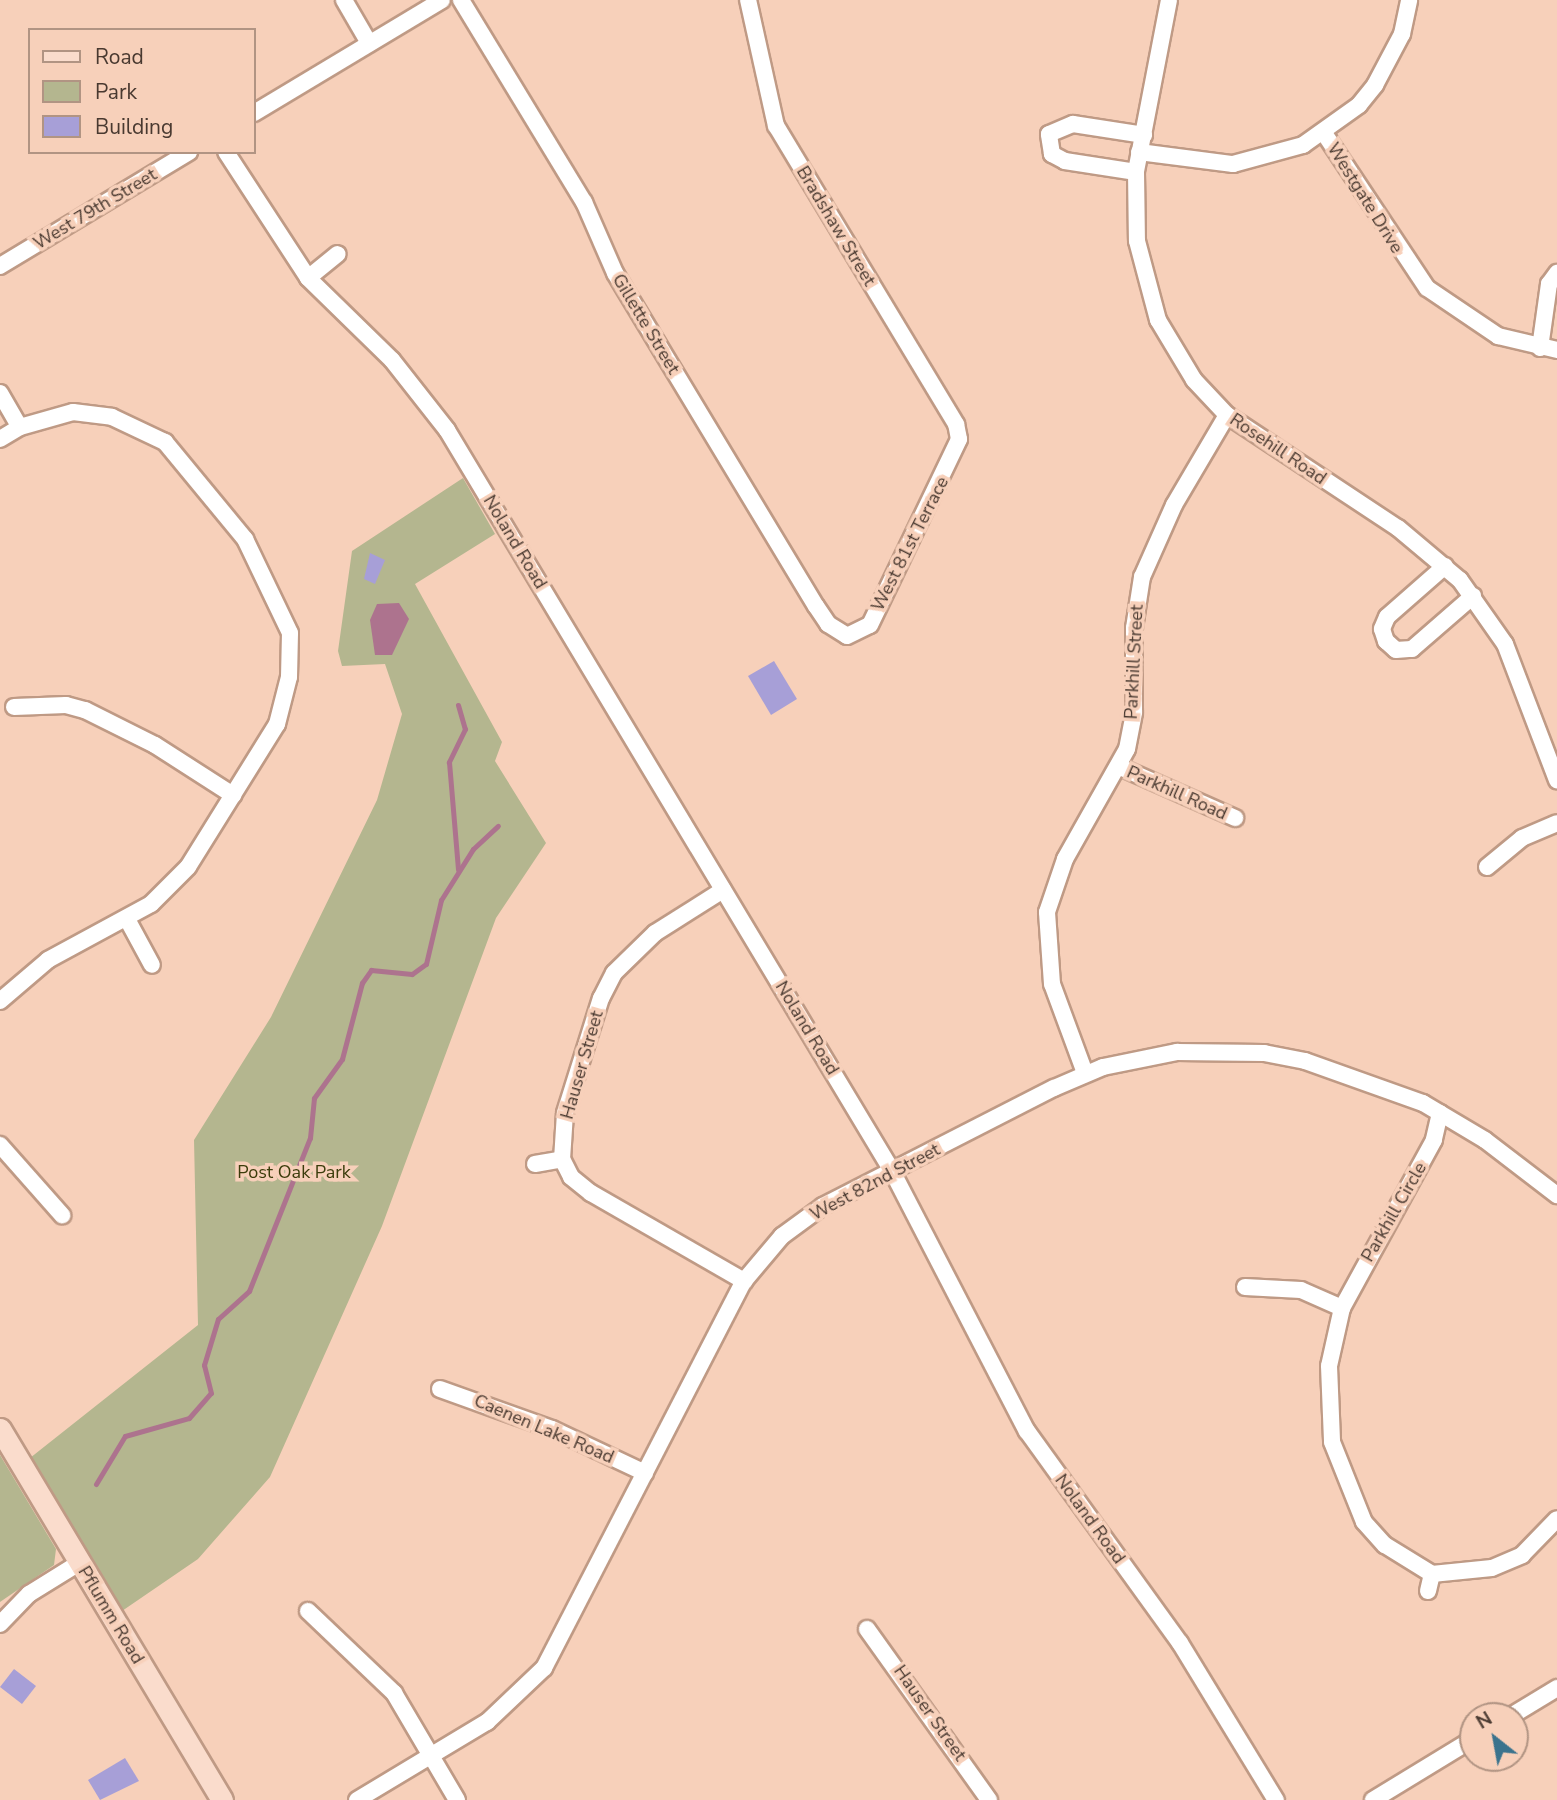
<!DOCTYPE html>
<style>
body{margin:0}
#map{position:relative;width:1557px;height:1800px;overflow:hidden;background:#f7d0ba;font-family:"Nunito Sans",sans-serif}
div>[style]{position:absolute}
.green>*{inset:0;background:#b4b68f}
.water>*{inset:0;background:#ad738e}
.stream>*{height:5px;margin:-2.5px;padding:0 2.5px;transform-origin:2.5px;border-radius:2.5px;background:#ad738e}
.building>*{inset:0;background:#a79fd7}
.roads{filter:drop-shadow(2px 0 #bf9a85) drop-shadow(-2px 0 #bf9a85) drop-shadow(0 2px #bf9a85) drop-shadow(0 -2px #bf9a85)}
.minor>*{height:16px;margin:-8px;padding:0 8px;transform-origin:8px;border-radius:8px;background:#fff}
.major>*{height:21px;margin:-10.5px;padding:0 10.5px;transform-origin:10.5px;border-radius:10.5px;background:#fadccc}
span{translate:-50% -50%;white-space:nowrap;text-align:center;line-height:1.15;-webkit-text-stroke:7px #f7d0ba;paint-order:stroke}
.street-label{font-size:18px;color:#493930}
.park-label{font-size:18px;color:#3b3c0b}
.legend{position:absolute;left:28px;top:28px;width:228px;height:126px;box-sizing:border-box;background:#f7d0ba;border:2px solid #b19483;margin:0;padding:9px 12px;list-style:none;font-size:21px;color:#493930}
.legend li{display:flex;align-items:center;gap:14px;height:35px}
.legend b{width:35px;border:2px solid #b19483}
.north{position:absolute;left:1459px;top:1702px;width:70px;height:70px;box-sizing:border-box;background:#f7d0ba;border:2px solid #b19483;border-radius:50%;rotate:329deg;font-size:19px;font-weight:700;line-height:28px;text-align:center;color:#493930}
.north::after{content:'';display:block;margin:auto;width:24px;height:32px;background:#3b738d;clip-path:polygon(50% 0,100% 100%,50% 72%,0 100%)}
</style>
<div id="map">
<div class="green">
<div style="clip-path:polygon(463px 478px,495px 534px,415px 584px,502px 742px,495px 761px,546px 843px,496px 918px,382px 1226px,270px 1477px,198px 1559px,122px 1611px,30px 1458px,198px 1325px,194px 1140px,271px 1017px,377px 800px,402px 714px,385px 664px,342px 666px,338px 651px,352px 551px)"></div>
<div style="clip-path:polygon(0 1455px,56px 1549px,54px 1565px,0 1602px)"></div>
</div>
<div class="water">
<div style="clip-path:polygon(399px 603px,409px 619px,392px 655px,375px 655px,370px 620px,377px 604px)"></div>
</div>
<div class="stream">
<div style="left:458px;top:705px;width:25px;rotate:74deg"></div>
<div style="left:465px;top:729px;width:37px;rotate:116deg"></div>
<div style="left:449px;top:762px;width:108px;rotate:85.2deg"></div>
<div style="left:96px;top:1484px;width:56px;rotate:-58.9deg"></div>
<div style="left:125px;top:1436px;width:66px;rotate:-15.7deg"></div>
<div style="left:189px;top:1418px;width:33px;rotate:-49deg"></div>
<div style="left:211px;top:1393px;width:29px;rotate:-104deg"></div>
<div style="left:204px;top:1365px;width:48px;rotate:-73.1deg"></div>
<div style="left:218px;top:1319px;width:42px;rotate:-42.1deg"></div>
<div style="left:249px;top:1291px;width:165px;rotate:-68.3deg"></div>
<div style="left:310px;top:1138px;width:40px;rotate:-84.3deg"></div>
<div style="left:314px;top:1098px;width:48px;rotate:-54.3deg"></div>
<div style="left:342px;top:1059px;width:79px;rotate:-75.3deg"></div>
<div style="left:362px;top:983px;width:16px;rotate:-55deg"></div>
<div style="left:371px;top:970px;width:41px;rotate:5.6deg"></div>
<div style="left:412px;top:974px;width:17px;rotate:-36deg"></div>
<div style="left:426px;top:964px;width:66px;rotate:-76.8deg"></div>
<div style="left:441px;top:900px;width:60px;rotate:-57.9deg"></div>
<div style="left:473px;top:849px;width:34px;rotate:-43deg"></div>
</div>
<div class="building">
<div style="clip-path:polygon(370px 553px,385px 560px,375px 584px,364px 579px)"></div>
<div style="clip-path:polygon(774px 661px,797px 699px,771px 715px,748px 676px)"></div>
<div style="clip-path:polygon(14px 1669px,36px 1686px,22px 1704px,0 1687px)"></div>
<div style="clip-path:polygon(125px 1758px,139px 1781px,100px 1800px,88px 1780px)"></div>
</div>
<div class="roads">
<div class="minor">
<div style="left:344px;top:0;width:50px;rotate:59.8deg"></div>
<div style="left:461px;top:0;width:237px;rotate:58.7deg"></div>
<div style="left:584px;top:202px;width:77px;rotate:66.4deg"></div>
<div style="left:615px;top:273px;width:389px;rotate:58.9deg"></div>
<div style="left:816px;top:606px;width:22px;rotate:56deg"></div>
<div style="left:828px;top:624px;width:22px;rotate:32deg"></div>
<div style="left:847px;top:636px;width:25px;rotate:-26deg"></div>
<div style="left:870px;top:625px;width:206px;rotate:-64.4deg"></div>
<div style="left:959px;top:439px;width:15px;rotate:-101deg"></div>
<div style="left:956px;top:424px;width:348px;rotate:-121.1deg"></div>
<div style="left:776px;top:126px;width:129px;rotate:-102.5deg"></div>
<div style="left:1169px;top:0;width:175px;rotate:100.9deg"></div>
<div style="left:1136px;top:172px;width:69px;rotate:89.2deg"></div>
<div style="left:1137px;top:241px;width:82px;rotate:75.1deg"></div>
<div style="left:1158px;top:320px;width:70px;rotate:59deg"></div>
<div style="left:1194px;top:380px;width:48px;rotate:46.7deg"></div>
<div style="left:1227px;top:415px;width:205px;rotate:33.5deg"></div>
<div style="left:1398px;top:528px;width:81px;rotate:40deg"></div>
<div style="left:1460px;top:580px;width:78px;rotate:54.9deg"></div>
<div style="left:1505px;top:644px;width:146px;rotate:69.1deg"></div>
<div style="left:254px;top:113px;width:219px;rotate:-31deg"></div>
<div style="left:1324px;top:133px;width:186px;rotate:56.4deg"></div>
<div style="left:1427px;top:288px;width:86px;rotate:34.1deg"></div>
<div style="left:1498px;top:336px;width:61px;rotate:13.3deg"></div>
<div style="left:226px;top:152px;width:150px;rotate:56.9deg"></div>
<div style="left:308px;top:278px;width:117px;rotate:44.3deg"></div>
<div style="left:392px;top:360px;width:89px;rotate:51.8deg"></div>
<div style="left:447px;top:430px;width:864px;rotate:59.01deg"></div>
<div style="left:892px;top:1171px;width:293px;rotate:62.6deg"></div>
<div style="left:1027px;top:1431px;width:261px;rotate:54.2deg"></div>
<div style="left:1180px;top:1643px;width:184px;rotate:58.6deg"></div>
<div style="left:1139px;top:152px;width:95px;rotate:7.3deg"></div>
<div style="left:1233px;top:164px;width:73px;rotate:-15.2deg"></div>
<div style="left:1303px;top:145px;width:69px;rotate:-35.5deg"></div>
<div style="left:1359px;top:105px;width:26px;rotate:-51deg"></div>
<div style="left:1375px;top:85px;width:58px;rotate:-62.1deg"></div>
<div style="left:1402px;top:34px;width:35px;rotate:-78deg"></div>
<div style="left:1136px;top:172px;width:72px;rotate:-171.2deg"></div>
<div style="left:1065px;top:161px;width:15px;rotate:-152deg"></div>
<div style="left:1052px;top:154px;width:20px;rotate:-99deg"></div>
<div style="left:1049px;top:134px;width:26px;rotate:-23deg"></div>
<div style="left:1073px;top:124px;width:72px;rotate:8.8deg"></div>
<div style="left:0;top:266px;width:221px;rotate:-31.1deg"></div>
<div style="left:308px;top:278px;width:38px;rotate:-39deg"></div>
<div style="left:1540px;top:348px;width:65px;rotate:-82deg"></div>
<div style="left:1549px;top:284px;width:14px;rotate:-54deg"></div>
<div style="left:0;top:393px;width:39px;rotate:60deg"></div>
<div style="left:0;top:439px;width:23px;rotate:-31deg"></div>
<div style="left:20px;top:427px;width:55px;rotate:-15.8deg"></div>
<div style="left:73px;top:412px;width:39px;rotate:7deg"></div>
<div style="left:112px;top:417px;width:59px;rotate:25.3deg"></div>
<div style="left:165px;top:442px;width:126px;rotate:50.5deg"></div>
<div style="left:245px;top:539px;width:104px;rotate:64.4deg"></div>
<div style="left:290px;top:633px;width:44px;rotate:91.3deg"></div>
<div style="left:289px;top:677px;width:49px;rotate:104.3deg"></div>
<div style="left:277px;top:724px;width:168px;rotate:121.9deg"></div>
<div style="left:188px;top:867px;width:52px;rotate:135deg"></div>
<div style="left:151px;top:904px;width:117px;rotate:151.5deg"></div>
<div style="left:48px;top:960px;width:63px;rotate:139.5deg"></div>
<div style="left:1445px;top:566px;width:77px;rotate:138.7deg"></div>
<div style="left:1387px;top:617px;width:13px;rotate:113deg"></div>
<div style="left:1382px;top:629px;width:13px;rotate:72deg"></div>
<div style="left:1386px;top:641px;width:13px;rotate:42deg"></div>
<div style="left:1396px;top:650px;width:16px;rotate:-4deg"></div>
<div style="left:1412px;top:649px;width:81px;rotate:-41deg"></div>
<div style="left:14px;top:707px;width:52px;rotate:-2.2deg"></div>
<div style="left:66px;top:705px;width:20px;rotate:15deg"></div>
<div style="left:85px;top:710px;width:78px;rotate:26.6deg"></div>
<div style="left:155px;top:745px;width:93px;rotate:32.7deg"></div>
<div style="left:1120px;top:767px;width:126px;rotate:23.9deg"></div>
<div style="left:1487px;top:867px;width:45px;rotate:-39.6deg"></div>
<div style="left:1522px;top:838px;width:38px;rotate:-23deg"></div>
<div style="left:723px;top:890px;width:80px;rotate:147.7deg"></div>
<div style="left:655px;top:933px;width:57px;rotate:135.7deg"></div>
<div style="left:614px;top:973px;width:28px;rotate:117deg"></div>
<div style="left:601px;top:998px;width:121px;rotate:107.4deg"></div>
<div style="left:565px;top:1113px;width:46px;rotate:93.7deg"></div>
<div style="left:562px;top:1159px;width:20px;rotate:63deg"></div>
<div style="left:571px;top:1177px;width:26px;rotate:39deg"></div>
<div style="left:591px;top:1193px;width:177px;rotate:29.9deg"></div>
<div style="left:127px;top:919px;width:52px;rotate:61.5deg"></div>
<div style="left:1085px;top:1073px;width:95px;rotate:-110.3deg"></div>
<div style="left:1052px;top:984px;width:72px;rotate:-94deg"></div>
<div style="left:1047px;top:912px;width:56px;rotate:-71.2deg"></div>
<div style="left:1065px;top:859px;width:126px;rotate:-60.6deg"></div>
<div style="left:1127px;top:749px;width:38px;rotate:-79deg"></div>
<div style="left:1134px;top:712px;width:84px;rotate:-90deg"></div>
<div style="left:1134px;top:628px;width:52px;rotate:-81.1deg"></div>
<div style="left:1142px;top:577px;width:79px;rotate:-66deg"></div>
<div style="left:1174px;top:505px;width:104px;rotate:-59.5deg"></div>
<div style="left:1440px;top:1113px;width:28px;rotate:103deg"></div>
<div style="left:1434px;top:1140px;width:192px;rotate:118.7deg"></div>
<div style="left:1342px;top:1308px;width:59px;rotate:102.6deg"></div>
<div style="left:1329px;top:1366px;width:76px;rotate:87.7deg"></div>
<div style="left:1332px;top:1442px;width:86px;rotate:68.2deg"></div>
<div style="left:1364px;top:1522px;width:31px;rotate:48deg"></div>
<div style="left:1385px;top:1545px;width:55px;rotate:31.7deg"></div>
<div style="left:1432px;top:1574px;width:60px;rotate:-5.7deg"></div>
<div style="left:1492px;top:1568px;width:33px;rotate:-23deg"></div>
<div style="left:1522px;top:1555px;width:50px;rotate:-45.8deg"></div>
<div style="left:0;top:1145px;width:94px;rotate:48.5deg"></div>
<div style="left:535px;top:1164px;width:27px;rotate:-10deg"></div>
<div style="left:1245px;top:1287px;width:56px;rotate:3.1deg"></div>
<div style="left:1301px;top:1290px;width:45px;rotate:23.7deg"></div>
<div style="left:440px;top:1389px;width:119px;rotate:19.7deg"></div>
<div style="left:552px;top:1429px;width:103px;rotate:25.3deg"></div>
<div style="left:1428px;top:1591px;width:17px;rotate:-77deg"></div>
<div style="left:308px;top:1611px;width:119px;rotate:43.6deg"></div>
<div style="left:394px;top:1693px;width:124px;rotate:59.5deg"></div>
<div style="left:0;top:1624px;width:42px;rotate:-46deg"></div>
<div style="left:29px;top:1594px;width:59px;rotate:-31.8deg"></div>
<div style="left:867px;top:1629px;width:210px;rotate:54.5deg"></div>
<div style="left:1511px;top:1716px;width:54px;rotate:-31.3deg"></div>
<div style="left:357px;top:1800px;width:152px;rotate:-31deg"></div>
<div style="left:487px;top:1722px;width:79px;rotate:-43.5deg"></div>
<div style="left:544px;top:1668px;width:436px;rotate:-62.7deg"></div>
<div style="left:744px;top:1281px;width:59px;rotate:-49.8deg"></div>
<div style="left:782px;top:1236px;width:51px;rotate:-36.2deg"></div>
<div style="left:823px;top:1206px;width:259px;rotate:-27.1deg"></div>
<div style="left:1054px;top:1088px;width:53px;rotate:-23.2deg"></div>
<div style="left:1103px;top:1067px;width:76px;rotate:-11.5deg"></div>
<div style="left:1177px;top:1052px;width:87px;rotate:0.7deg"></div>
<div style="left:1264px;top:1053px;width:42px;rotate:11deg"></div>
<div style="left:1305px;top:1061px;width:125px;rotate:19.6deg"></div>
<div style="left:1423px;top:1103px;width:72px;rotate:30.8deg"></div>
<div style="left:1485px;top:1140px;width:91px;rotate:37.4deg"></div>
<div style="left:1373px;top:1800px;width:117px;rotate:-31.4deg"></div>
</div>
<div class="major">
<div style="left:0;top:1429px;width:432px;rotate:59.1deg"></div>
</div>
</div>
<div class="street-label">
<span style="left:1365px;top:198px;rotate:58deg">Westgate Drive</span>
<span style="left:95px;top:209px;rotate:-31deg">West 79th Street</span>
<span style="left:836px;top:226px;rotate:59deg">Bradshaw Street</span>
<span style="left:646px;top:324px;rotate:59deg">Gillette Street</span>
<span style="left:1278px;top:449px;rotate:34deg">Rosehill Road</span>
<span style="left:515px;top:542px;rotate:59deg">Noland Road</span>
<span style="left:910px;top:544px;rotate:-63deg">West 81st Terrace</span>
<span style="left:1134px;top:662px;rotate:-87deg">Parkhill Street</span>
<span style="left:1177px;top:793px;rotate:24deg">Parkhill Road</span>
<span style="left:807px;top:1028px;rotate:59deg">Noland Road</span>
<span style="left:582px;top:1065px;rotate:-74deg">Hauser Street</span>
<span style="left:875px;top:1182px;rotate:-28deg">West 82nd Street</span>
<span style="left:1394px;top:1212px;rotate:-60deg">Parkhill Circle</span>
<span style="left:544px;top:1429px;rotate:23deg">Caenen Lake Road</span>
<span style="left:1090px;top:1519px;rotate:54deg">Noland Road</span>
<span style="left:111px;top:1615px;rotate:59deg">Pflumm Road</span>
<span style="left:930px;top:1713px;rotate:55deg">Hauser Street</span>
</div>
<div class="park-label">
<span style="left:294px;top:1172px">Post Oak Park</span>
</div>
<ul class="legend">
<li><b style="height:9px;background:#fadccc"></b>Road</li>
<li><b style="height:19px;background:#b4b68f"></b>Park</li>
<li><b style="height:19px;background:#a79fd7"></b>Building</li>
</ul>
<div class="north">N</div>
</div>
